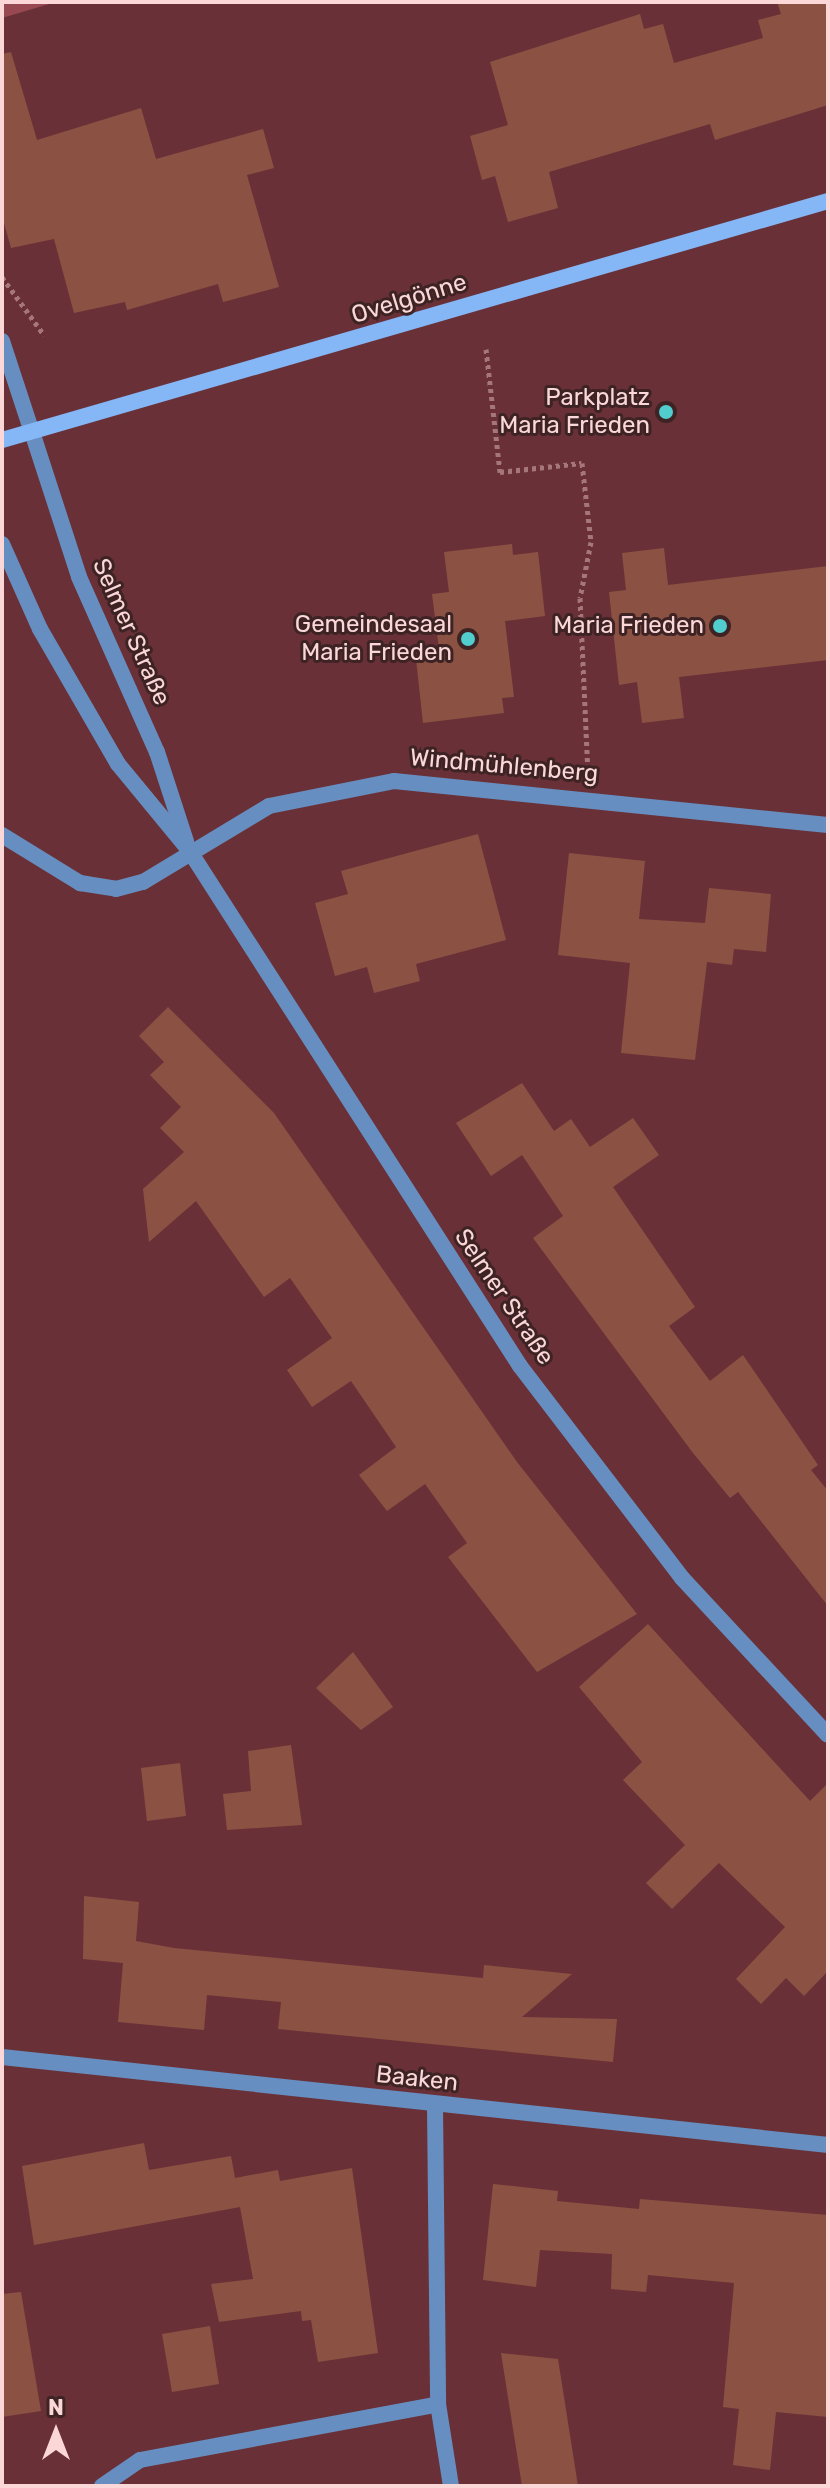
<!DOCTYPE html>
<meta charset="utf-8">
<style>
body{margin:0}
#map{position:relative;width:830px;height:2488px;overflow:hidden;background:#693137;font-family:Rubik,sans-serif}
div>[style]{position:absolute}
.green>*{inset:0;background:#974850}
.building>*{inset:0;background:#8b5243}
.path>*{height:5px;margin-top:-2.5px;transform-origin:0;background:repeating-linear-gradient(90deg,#a5767a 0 4px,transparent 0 8px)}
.minor>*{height:16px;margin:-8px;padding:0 8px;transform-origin:8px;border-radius:8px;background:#678ec0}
.tertiary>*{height:16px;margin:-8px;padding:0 8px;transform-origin:8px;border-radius:8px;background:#678ec0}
.secondary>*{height:16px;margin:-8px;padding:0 8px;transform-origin:8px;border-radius:8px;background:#85b6f6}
.dots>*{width:22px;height:22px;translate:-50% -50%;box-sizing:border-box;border:4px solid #3d2324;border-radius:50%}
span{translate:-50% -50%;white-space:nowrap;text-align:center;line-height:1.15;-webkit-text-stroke:6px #3d2324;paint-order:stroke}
.street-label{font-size:24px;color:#fbd7d8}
.poi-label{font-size:24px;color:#fbd7d8}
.right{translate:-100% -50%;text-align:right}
.frame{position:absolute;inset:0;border:4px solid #fbd7d8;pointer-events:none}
.north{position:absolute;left:16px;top:2392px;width:80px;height:80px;-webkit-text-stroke:6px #3d2324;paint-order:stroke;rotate:0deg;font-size:22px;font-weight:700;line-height:32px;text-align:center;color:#fbd7d8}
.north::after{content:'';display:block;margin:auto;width:28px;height:36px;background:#fbd7d8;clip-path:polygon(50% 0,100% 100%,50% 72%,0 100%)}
</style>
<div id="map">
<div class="green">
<div style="clip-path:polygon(2px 2px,56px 2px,2px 18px)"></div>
</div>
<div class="building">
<div style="clip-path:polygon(777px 2px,828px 2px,828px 105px,715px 140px,710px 124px,549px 172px,558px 208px,508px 222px,495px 176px,482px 180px,470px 136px,508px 125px,490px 62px,640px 14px,644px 29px,663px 24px,674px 63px,763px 38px,758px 20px,781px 14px)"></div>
<div style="clip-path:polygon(11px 52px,37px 140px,141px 108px,156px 159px,263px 129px,274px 168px,247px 175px,279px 287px,223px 302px,218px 284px,127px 310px,125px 302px,74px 313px,54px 239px,11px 248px,2px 216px,2px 54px)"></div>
<div style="clip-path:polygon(512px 544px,513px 555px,538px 552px,545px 616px,505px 621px,514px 697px,502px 698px,504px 713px,423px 723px,416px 659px,440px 657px,432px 594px,449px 592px,444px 552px)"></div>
<div style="clip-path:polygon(664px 548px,668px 585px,828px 566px,828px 660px,679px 677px,684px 718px,642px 723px,637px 682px,619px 685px,609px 592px,626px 590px,622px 553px)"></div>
<div style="clip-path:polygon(478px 834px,506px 940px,416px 964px,420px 981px,374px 993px,367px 967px,335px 976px,315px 903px,348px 894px,341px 871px)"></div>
<div style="clip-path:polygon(569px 853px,645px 861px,639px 919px,705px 923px,709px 888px,771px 894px,766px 952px,734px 949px,732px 965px,707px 962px,695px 1060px,621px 1053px,630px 963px,558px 955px)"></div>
<div style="clip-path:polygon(168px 1007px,274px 1113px,517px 1462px,637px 1614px,537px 1672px,448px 1557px,467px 1543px,425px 1484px,387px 1511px,359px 1475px,396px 1447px,351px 1381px,312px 1407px,287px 1370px,332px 1338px,290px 1278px,264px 1297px,196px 1201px,149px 1242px,143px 1189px,184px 1152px,160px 1128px,181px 1107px,150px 1075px,164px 1062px,139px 1036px)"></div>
<div style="clip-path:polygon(522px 1083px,554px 1131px,571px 1119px,590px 1147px,633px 1118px,659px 1155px,613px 1187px,695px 1307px,669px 1326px,710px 1381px,743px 1355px,818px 1465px,811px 1470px,828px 1491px,828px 1606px,738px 1492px,730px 1498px,693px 1453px,533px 1238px,563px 1216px,522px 1155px,491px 1176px,456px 1123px)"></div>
<div style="clip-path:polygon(648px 1624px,810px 1801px,828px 1783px,828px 1971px,804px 1996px,786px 1978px,761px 2004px,736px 1979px,785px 1927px,719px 1863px,672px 1909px,646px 1883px,685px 1845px,623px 1780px,642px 1762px,579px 1687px)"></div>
<div style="clip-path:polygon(353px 1652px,393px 1707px,361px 1730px,316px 1688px)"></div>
<div style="clip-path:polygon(291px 1745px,302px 1825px,227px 1830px,223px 1794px,251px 1791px,248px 1751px)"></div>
<div style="clip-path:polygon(180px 1763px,186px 1816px,147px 1821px,141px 1768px)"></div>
<div style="clip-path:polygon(84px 1896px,139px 1902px,136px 1941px,174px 1948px,483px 1978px,484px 1965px,572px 1974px,522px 2017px,617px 2019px,613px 2062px,278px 2029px,281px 2002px,207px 1995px,204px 2030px,118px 2022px,123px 1963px,83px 1959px)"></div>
<div style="clip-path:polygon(144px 2143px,149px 2170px,231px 2156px,235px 2178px,278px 2170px,280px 2181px,352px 2168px,378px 2353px,318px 2362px,311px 2320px,302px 2321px,301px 2311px,219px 2322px,211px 2284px,253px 2279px,240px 2207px,34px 2245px,22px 2166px)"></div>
<div style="clip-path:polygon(493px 2184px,558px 2191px,557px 2201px,639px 2209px,640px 2199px,828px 2215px,828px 2417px,776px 2412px,770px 2470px,733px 2465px,739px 2409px,723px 2407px,734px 2283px,648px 2275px,646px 2292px,611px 2289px,612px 2254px,540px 2250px,536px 2287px,483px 2280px)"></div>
<div style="clip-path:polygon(21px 2292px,41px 2411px,2px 2417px,2px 2294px)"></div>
<div style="clip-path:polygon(210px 2326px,219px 2384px,172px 2392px,162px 2334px)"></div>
<div style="clip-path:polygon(501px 2353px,558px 2359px,578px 2486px,522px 2486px)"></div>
</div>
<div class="path">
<div style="left:2px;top:277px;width:72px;rotate:54.1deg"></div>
<div style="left:486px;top:349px;width:124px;rotate:83.5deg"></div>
<div style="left:500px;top:472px;width:82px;rotate:-6.3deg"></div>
<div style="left:582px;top:463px;width:80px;rotate:83.5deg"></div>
<div style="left:591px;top:542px;width:57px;rotate:101.1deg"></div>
<div style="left:580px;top:598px;width:174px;rotate:87.4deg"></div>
</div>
<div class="minor">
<div style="left:32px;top:432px;width:152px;rotate:72deg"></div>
<div style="left:79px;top:577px;width:192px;rotate:66deg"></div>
<div style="left:157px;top:752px;width:94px;rotate:72deg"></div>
<div style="left:2px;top:544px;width:93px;rotate:65.9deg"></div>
<div style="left:40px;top:629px;width:156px;rotate:60deg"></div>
<div style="left:118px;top:764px;width:112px;rotate:50.5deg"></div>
<div style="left:189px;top:850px;width:613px;rotate:57.32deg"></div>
<div style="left:520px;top:1366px;width:267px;rotate:52.6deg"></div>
<div style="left:682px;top:1578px;width:214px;rotate:47.1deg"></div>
<div style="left:2px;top:835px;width:92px;rotate:31.6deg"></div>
<div style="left:80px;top:883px;width:36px;rotate:9deg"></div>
<div style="left:116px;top:889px;width:28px;rotate:-15deg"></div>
<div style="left:143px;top:882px;width:147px;rotate:-31.1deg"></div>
<div style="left:269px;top:806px;width:127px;rotate:-11.3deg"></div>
<div style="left:394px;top:781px;width:436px;rotate:5.8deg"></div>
<div style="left:2px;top:2057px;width:831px;rotate:6.08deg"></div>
<div style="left:435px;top:2106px;width:298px;rotate:89.4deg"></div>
<div style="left:438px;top:2404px;width:83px;rotate:81deg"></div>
<div style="left:102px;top:2486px;width:46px;rotate:-34.4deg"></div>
<div style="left:140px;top:2460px;width:303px;rotate:-10.6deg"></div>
</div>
<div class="tertiary">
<div style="left:2px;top:341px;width:96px;rotate:71.8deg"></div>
</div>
<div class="secondary">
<div style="left:2px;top:440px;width:860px;rotate:-16.14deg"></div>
</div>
<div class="dots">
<div style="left:666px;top:412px;background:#52cdcd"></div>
<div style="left:720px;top:626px;background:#52cdcd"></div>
<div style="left:468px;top:639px;background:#52cdcd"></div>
</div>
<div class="street-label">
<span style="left:409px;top:299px;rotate:-17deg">Ovelgönne</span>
<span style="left:131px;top:632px;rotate:66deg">Selmer Straße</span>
<span style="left:504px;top:766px;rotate:5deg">Windmühlenberg</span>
<span style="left:504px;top:1297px;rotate:56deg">Selmer Straße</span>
<span style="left:417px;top:2079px;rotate:6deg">Baaken</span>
</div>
<div class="poi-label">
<span class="right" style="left:650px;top:412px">Parkplatz<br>Maria Frieden</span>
<span class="right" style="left:452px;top:639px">Gemeindesaal<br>Maria Frieden</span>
<span class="right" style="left:704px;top:626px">Maria Frieden</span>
</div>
<div class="frame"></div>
<div class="north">N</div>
</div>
